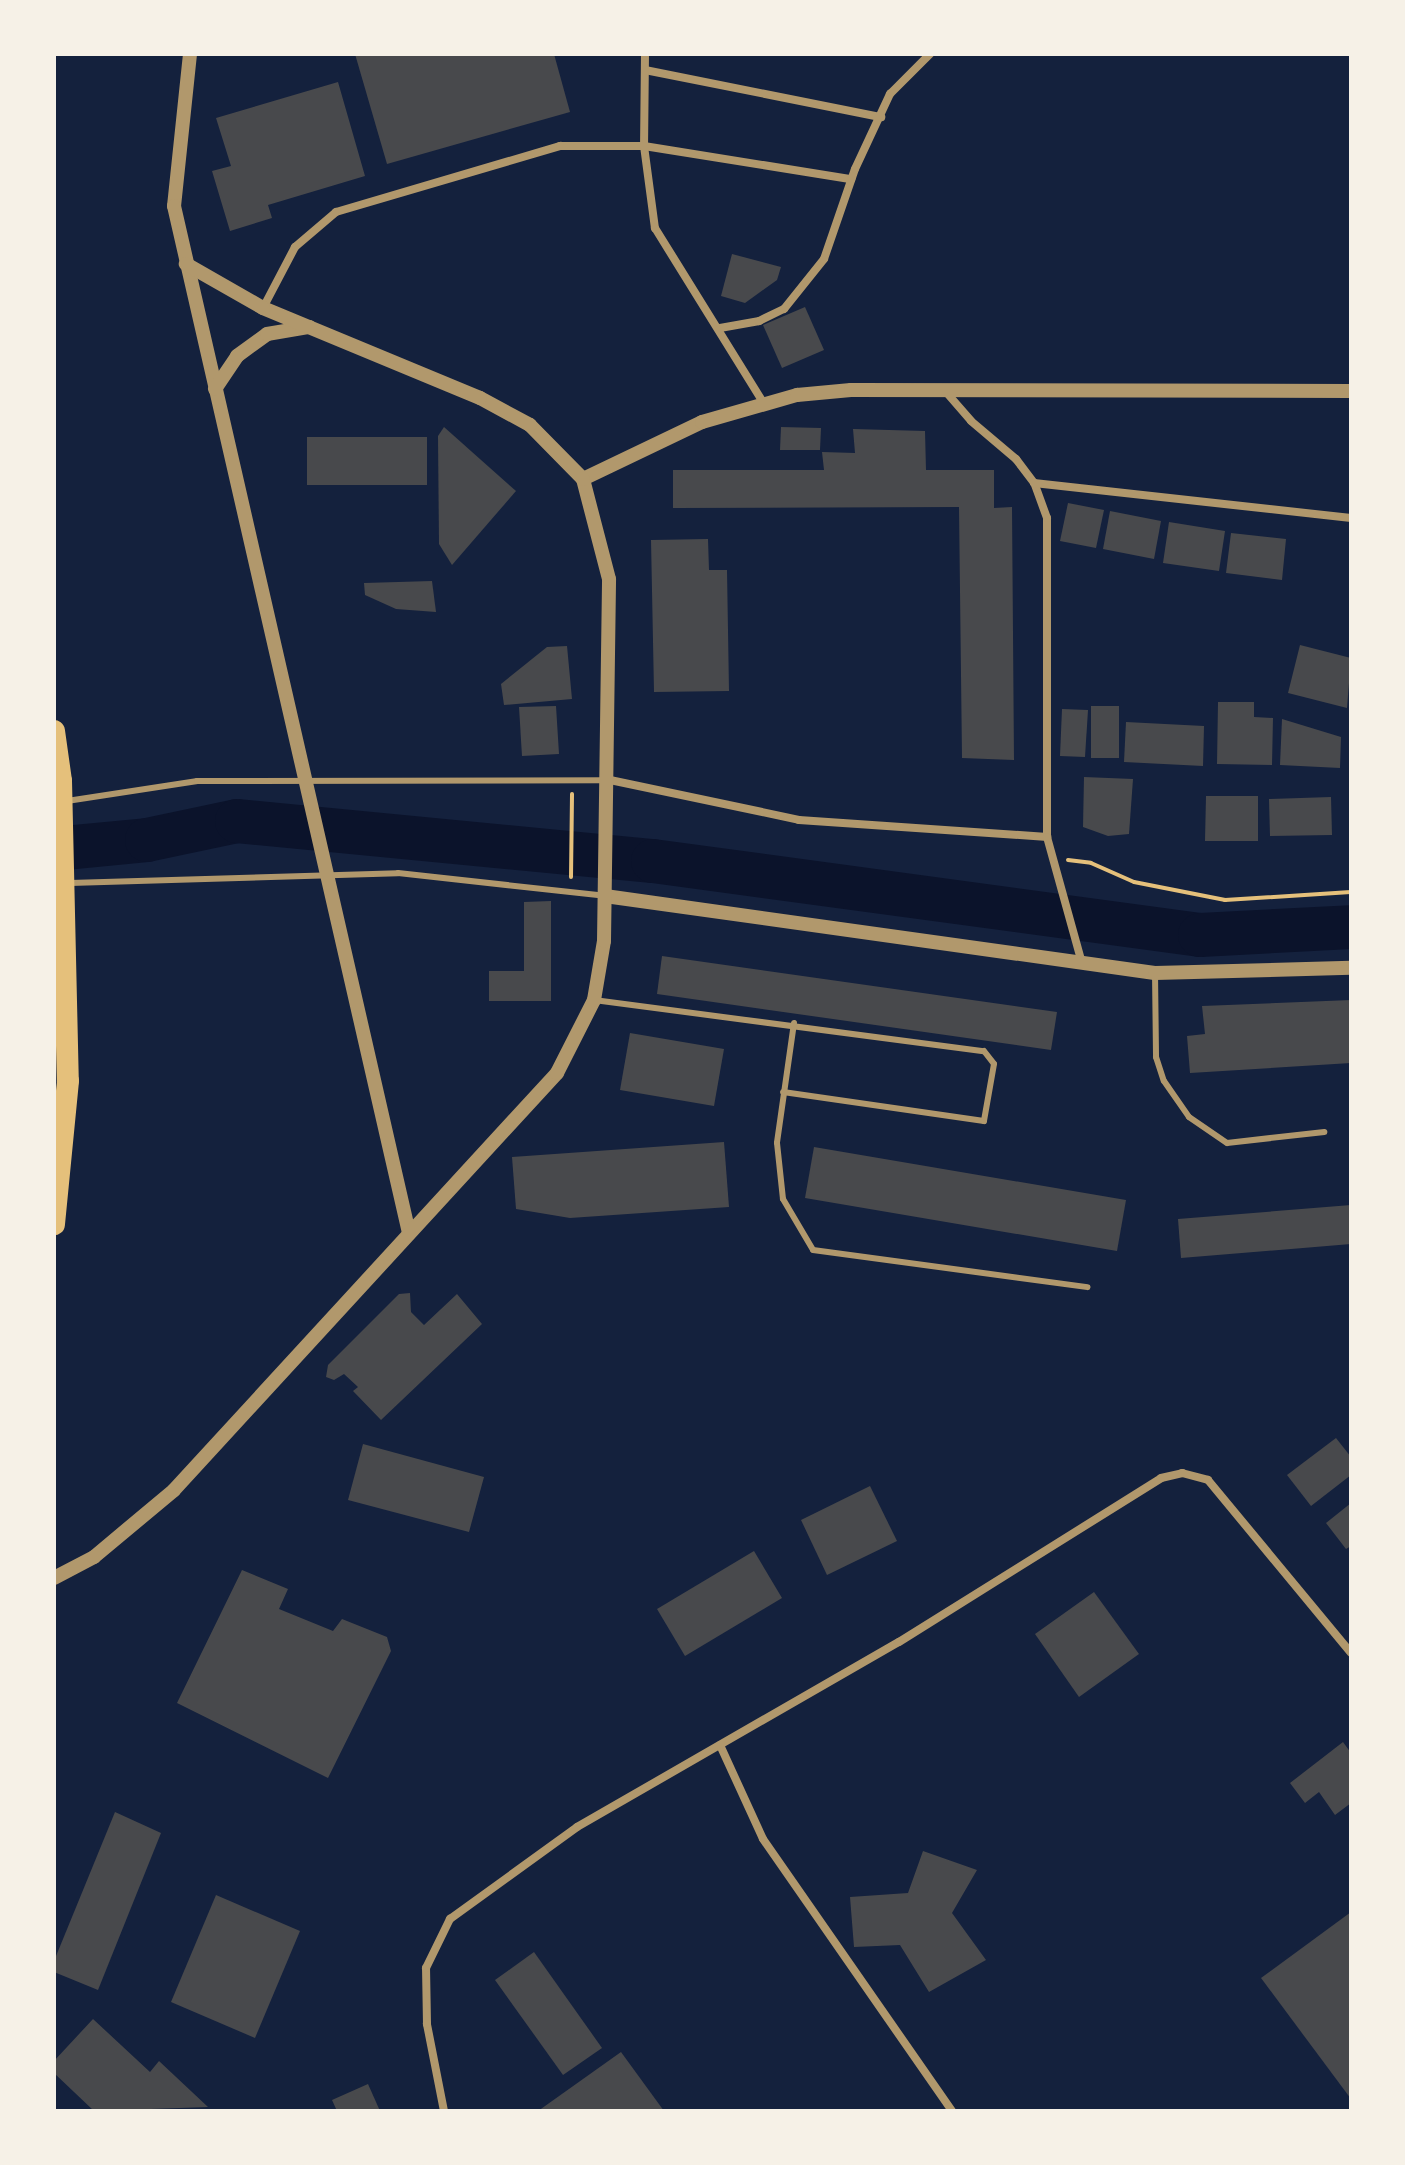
<!DOCTYPE html>
<style>
body{margin:0}
#map{position:relative;width:1405px;height:2165px;overflow:hidden;background:#14213d;font-family:"Titillium Web",sans-serif}
div>[style]{position:absolute}
.river>*{height:44px;margin:-22px;padding:0 22px;transform-origin:22px;border-radius:22px;background:#0b132b}
.building>*{inset:0;background:#48494c}
.path>*{height:4px;margin:-2px;padding:0 2px;transform-origin:2px;border-radius:2px;background:#e5c07b}
.service>*{height:6px;margin:-3px;padding:0 3px;transform-origin:3px;border-radius:3px;background:#b1986c}
.minor>*{height:8px;margin:-4px;padding:0 4px;transform-origin:4px;border-radius:4px;background:#b1986c}
.tertiary>*{height:14px;margin:-7px;padding:0 7px;transform-origin:7px;border-radius:7px;background:#b1986c}
.motorway>*{height:22px;margin:-11px;padding:0 11px;transform-origin:11px;border-radius:11px;background:#e5c07b}
span{translate:-50% -50%;white-space:nowrap;text-align:center;line-height:1.15;-webkit-text-stroke:8px #f6f1e7;paint-order:stroke}
.frame{position:absolute;inset:0;border:56px solid #f6f1e7;pointer-events:none}
</style>
<div id="map">
<div class="river">
<div style="left:54px;top:849px;width:93px;rotate:-5.5deg"></div>
<div style="left:147px;top:840px;width:92px;rotate:-11.9deg"></div>
<div style="left:237px;top:821px;width:418px;rotate:5.5deg"></div>
<div style="left:653px;top:861px;width:552px;rotate:7.7deg"></div>
<div style="left:1200px;top:935px;width:151px;rotate:-3deg"></div>
</div>
<div class="building">
<div style="clip-path:polygon(355px 54px,554px 54px,570px 112px,387px 164px)"></div>
<div style="clip-path:polygon(338px 82px,365px 176px,268px 205px,272px 218px,230px 231px,212px 171px,231px 166px,216px 118px)"></div>
<div style="clip-path:polygon(732px 254px,781px 267px,777px 280px,745px 303px,721px 296px)"></div>
<div style="clip-path:polygon(805px 307px,824px 350px,782px 368px,763px 325px)"></div>
<div style="clip-path:polygon(444px 427px,516px 491px,452px 565px,439px 544px,438px 436px)"></div>
<div style="clip-path:polygon(781px 427px,821px 428px,820px 450px,780px 450px)"></div>
<div style="clip-path:polygon(853px 429px,925px 431px,926px 470px,994px 470px,994px 508px,1012px 507px,1014px 760px,962px 758px,959px 507px,673px 508px,673px 470px,824px 470px,822px 452px,855px 453px)"></div>
<div style="clip-path:polygon(307px 437px,427px 437px,427px 485px,307px 485px)"></div>
<div style="clip-path:polygon(1068px 503px,1104px 510px,1096px 548px,1060px 541px)"></div>
<div style="clip-path:polygon(1110px 511px,1161px 521px,1154px 559px,1103px 549px)"></div>
<div style="clip-path:polygon(1169px 522px,1225px 531px,1219px 571px,1163px 563px)"></div>
<div style="clip-path:polygon(1231px 533px,1286px 539px,1282px 580px,1226px 573px)"></div>
<div style="clip-path:polygon(708px 539px,709px 570px,727px 570px,729px 691px,654px 692px,651px 540px)"></div>
<div style="clip-path:polygon(432px 581px,436px 612px,396px 609px,365px 595px,364px 583px)"></div>
<div style="clip-path:polygon(1300px 645px,1351px 658px,1347px 708px,1288px 693px)"></div>
<div style="clip-path:polygon(567px 646px,572px 699px,504px 705px,501px 684px,547px 647px)"></div>
<div style="clip-path:polygon(1218px 702px,1254px 702px,1254px 717px,1273px 718px,1272px 765px,1217px 764px)"></div>
<div style="clip-path:polygon(556px 706px,559px 754px,522px 756px,519px 707px)"></div>
<div style="clip-path:polygon(1091px 706px,1119px 706px,1119px 758px,1091px 758px)"></div>
<div style="clip-path:polygon(1062px 709px,1088px 710px,1085px 757px,1060px 756px)"></div>
<div style="clip-path:polygon(1282px 719px,1341px 737px,1340px 768px,1280px 765px)"></div>
<div style="clip-path:polygon(1126px 722px,1204px 726px,1203px 766px,1124px 762px)"></div>
<div style="clip-path:polygon(1084px 777px,1133px 779px,1129px 834px,1108px 836px,1083px 827px)"></div>
<div style="clip-path:polygon(1206px 796px,1258px 796px,1258px 841px,1205px 841px)"></div>
<div style="clip-path:polygon(1331px 797px,1332px 835px,1270px 836px,1269px 799px)"></div>
<div style="clip-path:polygon(551px 901px,551px 1001px,489px 1001px,489px 971px,524px 971px,524px 902px)"></div>
<div style="clip-path:polygon(662px 956px,1057px 1012px,1051px 1050px,657px 994px)"></div>
<div style="clip-path:polygon(1351px 1000px,1351px 1063px,1190px 1073px,1187px 1036px,1205px 1034px,1202px 1006px)"></div>
<div style="clip-path:polygon(630px 1033px,724px 1049px,714px 1106px,620px 1090px)"></div>
<div style="clip-path:polygon(724px 1142px,729px 1207px,570px 1218px,516px 1209px,512px 1157px)"></div>
<div style="clip-path:polygon(814px 1147px,1126px 1200px,1117px 1251px,805px 1198px)"></div>
<div style="clip-path:polygon(1351px 1205px,1351px 1244px,1181px 1258px,1178px 1219px)"></div>
<div style="clip-path:polygon(410px 1293px,411px 1312px,424px 1325px,457px 1294px,482px 1324px,381px 1420px,353px 1391px,358px 1387px,344px 1374px,334px 1380px,326px 1377px,328px 1365px,399px 1294px)"></div>
<div style="clip-path:polygon(1336px 1438px,1351px 1457px,1351px 1475px,1311px 1506px,1287px 1475px)"></div>
<div style="clip-path:polygon(363px 1444px,484px 1477px,469px 1532px,348px 1500px)"></div>
<div style="clip-path:polygon(870px 1486px,897px 1541px,827px 1575px,801px 1520px)"></div>
<div style="clip-path:polygon(1351px 1503px,1351px 1546px,1346px 1549px,1326px 1523px)"></div>
<div style="clip-path:polygon(754px 1551px,782px 1598px,685px 1656px,657px 1609px)"></div>
<div style="clip-path:polygon(242px 1570px,288px 1589px,279px 1609px,333px 1631px,342px 1619px,387px 1637px,391px 1651px,328px 1778px,177px 1703px)"></div>
<div style="clip-path:polygon(1094px 1592px,1139px 1654px,1079px 1697px,1035px 1634px)"></div>
<div style="clip-path:polygon(1343px 1742px,1351px 1753px,1351px 1803px,1335px 1815px,1319px 1792px,1305px 1803px,1290px 1783px)"></div>
<div style="clip-path:polygon(115px 1812px,161px 1833px,98px 1990px,54px 1972px,54px 1961px)"></div>
<div style="clip-path:polygon(923px 1851px,977px 1870px,952px 1913px,986px 1960px,929px 1992px,900px 1945px,854px 1947px,850px 1897px,908px 1893px)"></div>
<div style="clip-path:polygon(216px 1895px,300px 1931px,255px 2038px,171px 2002px)"></div>
<div style="clip-path:polygon(1351px 1912px,1351px 2099px,1261px 1978px)"></div>
<div style="clip-path:polygon(534px 1952px,602px 2048px,563px 2075px,495px 1980px)"></div>
<div style="clip-path:polygon(93px 2019px,150px 2072px,159px 2061px,208px 2107px,94px 2111px,54px 2073px,54px 2061px)"></div>
<div style="clip-path:polygon(621px 2052px,664px 2111px,538px 2111px)"></div>
<div style="clip-path:polygon(368px 2084px,380px 2111px,337px 2111px,332px 2100px)"></div>
</div>
<div class="path">
<div style="left:1068px;top:860px;width:23px;rotate:7deg"></div>
<div style="left:1091px;top:863px;width:47px;rotate:23.8deg"></div>
<div style="left:1134px;top:882px;width:93px;rotate:11.2deg"></div>
<div style="left:1225px;top:900px;width:126px;rotate:-3.6deg"></div>
<div style="left:571px;top:877px;width:83px;rotate:-89.3deg"></div>
</div>
<div class="service">
<div style="left:67px;top:801px;width:132px;rotate:-8.7deg"></div>
<div style="left:197px;top:781px;width:409px;rotate:-0.1deg"></div>
<div style="left:70px;top:883px;width:328px;rotate:-1.7deg"></div>
<div style="left:398px;top:873px;width:208px;rotate:6.3deg"></div>
<div style="left:1155px;top:973px;width:84px;rotate:89.3deg"></div>
<div style="left:1156px;top:1057px;width:25px;rotate:72deg"></div>
<div style="left:1164px;top:1081px;width:44px;rotate:55.2deg"></div>
<div style="left:1189px;top:1117px;width:46px;rotate:34.4deg"></div>
<div style="left:1227px;top:1143px;width:98px;rotate:-6.5deg"></div>
<div style="left:594px;top:1000px;width:393px;rotate:7.5deg"></div>
<div style="left:984px;top:1051px;width:16px;rotate:52deg"></div>
<div style="left:994px;top:1064px;width:58px;rotate:100deg"></div>
<div style="left:984px;top:1121px;width:203px;rotate:-171.8deg"></div>
<div style="left:794px;top:1023px;width:121px;rotate:98.1deg"></div>
<div style="left:777px;top:1143px;width:56px;rotate:83.9deg"></div>
<div style="left:783px;top:1199px;width:59px;rotate:59.5deg"></div>
<div style="left:813px;top:1250px;width:277px;rotate:7.7deg"></div>
</div>
<div class="minor">
<div style="left:645px;top:54px;width:92px;rotate:90.6deg"></div>
<div style="left:644px;top:146px;width:83px;rotate:82.4deg"></div>
<div style="left:655px;top:228px;width:207px;rotate:58.2deg"></div>
<div style="left:645px;top:70px;width:241px;rotate:11.3deg"></div>
<div style="left:263px;top:308px;width:69px;rotate:-62.3deg"></div>
<div style="left:295px;top:247px;width:54px;rotate:-40.5deg"></div>
<div style="left:336px;top:212px;width:234px;rotate:-16.4deg"></div>
<div style="left:560px;top:146px;width:84px"></div>
<div style="left:644px;top:146px;width:210px;rotate:9.1deg"></div>
<div style="left:720px;top:328px;width:40px;rotate:-10deg"></div>
<div style="left:759px;top:321px;width:28px;rotate:-26deg"></div>
<div style="left:784px;top:309px;width:64px;rotate:-51.3deg"></div>
<div style="left:824px;top:259px;width:95px;rotate:-71deg"></div>
<div style="left:855px;top:169px;width:83px;rotate:-65deg"></div>
<div style="left:890px;top:94px;width:57px;rotate:-45deg"></div>
<div style="left:946px;top:392px;width:38px;rotate:49deg"></div>
<div style="left:971px;top:421px;width:59px;rotate:40.2deg"></div>
<div style="left:1016px;top:459px;width:30px;rotate:53deg"></div>
<div style="left:610px;top:780px;width:193px;rotate:11.9deg"></div>
<div style="left:799px;top:820px;width:249px;rotate:3.9deg"></div>
<div style="left:1047px;top:837px;width:319px;rotate:-90deg"></div>
<div style="left:1047px;top:518px;width:37px;rotate:-110deg"></div>
<div style="left:1034px;top:483px;width:319px;rotate:6.3deg"></div>
<div style="left:1047px;top:837px;width:131px;rotate:74.5deg"></div>
<div style="left:720px;top:1745px;width:103px;rotate:65.4deg"></div>
<div style="left:763px;top:1839px;width:331px;rotate:55.2deg"></div>
<div style="left:444px;top:2111px;width:89px;rotate:-101.1deg"></div>
<div style="left:427px;top:2024px;width:56px;rotate:-91deg"></div>
<div style="left:426px;top:1968px;width:55px;rotate:-63.9deg"></div>
<div style="left:450px;top:1919px;width:157px;rotate:-35.9deg"></div>
<div style="left:577px;top:1827px;width:371px;rotate:-29.9deg"></div>
<div style="left:899px;top:1642px;width:309px;rotate:-32deg"></div>
<div style="left:1161px;top:1478px;width:22px;rotate:-13deg"></div>
<div style="left:1182px;top:1473px;width:27px;rotate:15deg"></div>
<div style="left:1208px;top:1480px;width:224px;rotate:50.4deg"></div>
</div>
<div class="tertiary">
<div style="left:190px;top:54px;width:153px;rotate:96deg"></div>
<div style="left:174px;top:206px;width:1054px;rotate:77.11deg"></div>
<div style="left:215px;top:389px;width:40px;rotate:-56deg"></div>
<div style="left:237px;top:356px;width:37px;rotate:-36deg"></div>
<div style="left:267px;top:334px;width:43px;rotate:-9.5deg"></div>
<div style="left:583px;top:479px;width:132px;rotate:-25.6deg"></div>
<div style="left:702px;top:422px;width:99px;rotate:-15.9deg"></div>
<div style="left:797px;top:395px;width:54px;rotate:-5.3deg"></div>
<div style="left:851px;top:390px;width:500px;rotate:0.11deg"></div>
<div style="left:605px;top:896px;width:555px;rotate:7.97deg"></div>
<div style="left:1155px;top:973px;width:196px;rotate:-1.5deg"></div>
<div style="left:54px;top:1578px;width:45px;rotate:-27.7deg"></div>
<div style="left:94px;top:1557px;width:104px;rotate:-39.9deg"></div>
<div style="left:174px;top:1490px;width:566px;rotate:-47.43deg"></div>
<div style="left:557px;top:1073px;width:82px;rotate:-63.1deg"></div>
<div style="left:594px;top:1000px;width:60px;rotate:-80.4deg"></div>
<div style="left:604px;top:941px;width:362px;rotate:-89.2deg"></div>
<div style="left:609px;top:579px;width:103px;rotate:-104.6deg"></div>
<div style="left:583px;top:479px;width:76px;rotate:-134.5deg"></div>
<div style="left:530px;top:425px;width:57px;rotate:-151.6deg"></div>
<div style="left:480px;top:398px;width:235px;rotate:-157.5deg"></div>
<div style="left:263px;top:308px;width:89px;rotate:-150.3deg"></div>
</div>
<div class="motorway">
<div style="left:54px;top:731px;width:50px;rotate:82deg"></div>
<div style="left:61px;top:781px;width:300px;rotate:88.7deg"></div>
<div style="left:68px;top:1081px;width:144px;rotate:95.6deg"></div>
</div>
<div class="frame"></div>
</div>
